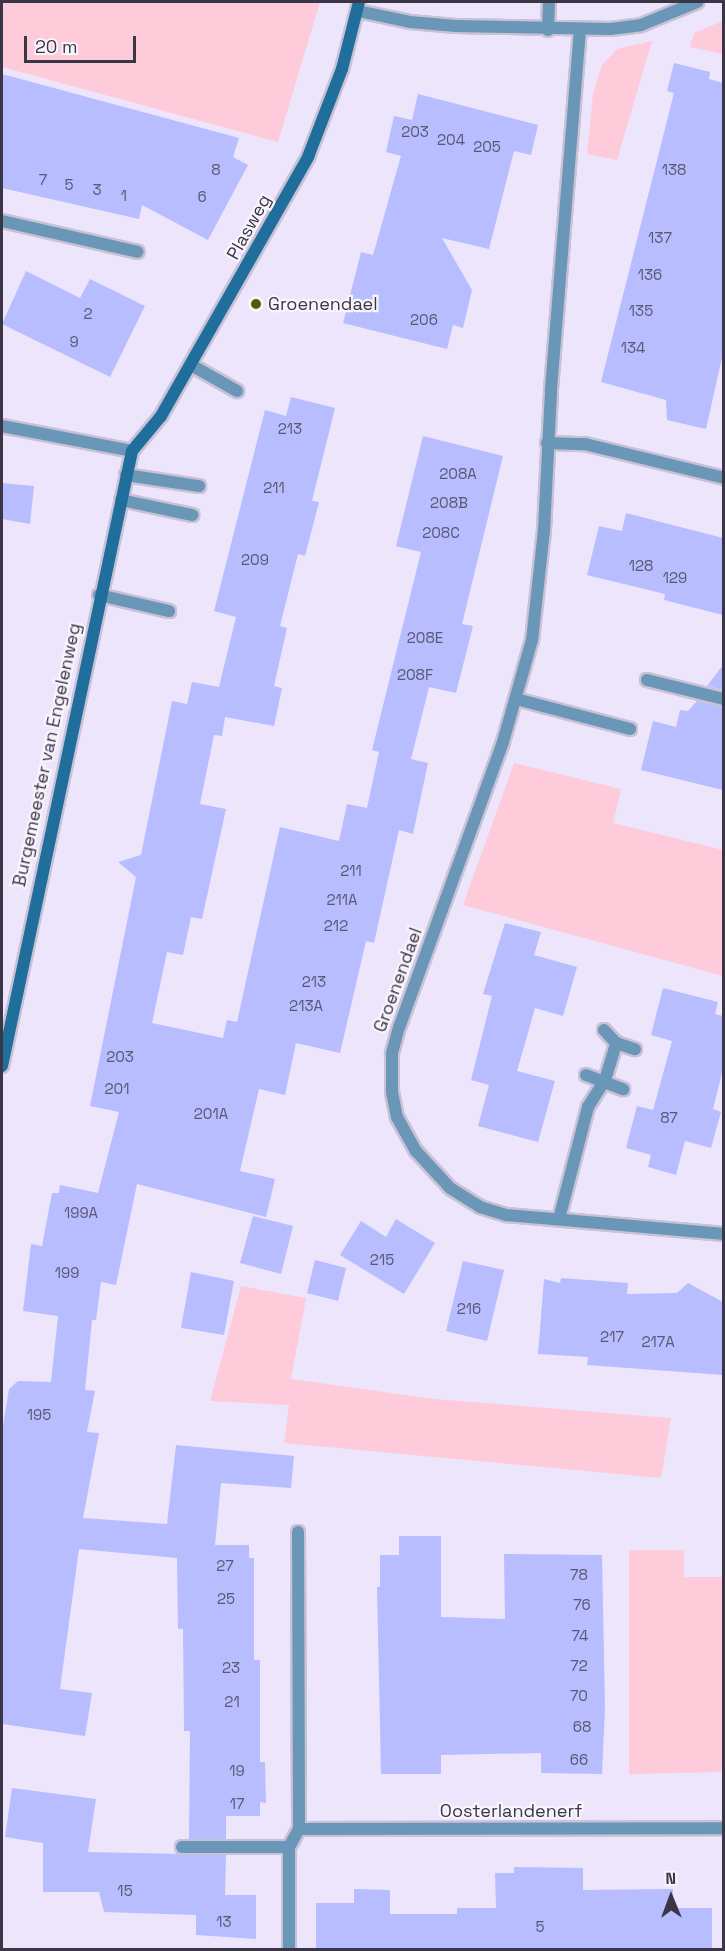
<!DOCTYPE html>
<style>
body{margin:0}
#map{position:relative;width:725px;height:1951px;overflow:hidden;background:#ede5fc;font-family:"Space Grotesk",sans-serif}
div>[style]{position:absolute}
.green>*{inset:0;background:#fdcbd9}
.building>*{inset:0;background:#b7bdfe}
.roads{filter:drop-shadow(2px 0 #c9c2d7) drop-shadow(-2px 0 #c9c2d7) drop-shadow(0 2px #c9c2d7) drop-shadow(0 -2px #c9c2d7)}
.lane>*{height:12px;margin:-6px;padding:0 6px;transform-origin:6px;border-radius:6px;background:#6a97b7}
.street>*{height:12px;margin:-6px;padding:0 6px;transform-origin:6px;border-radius:6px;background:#6a97b7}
.secondary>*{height:12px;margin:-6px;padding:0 6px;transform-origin:6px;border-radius:6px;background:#1f6e9c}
.dots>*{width:16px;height:16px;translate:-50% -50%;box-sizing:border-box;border:3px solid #f8f5fd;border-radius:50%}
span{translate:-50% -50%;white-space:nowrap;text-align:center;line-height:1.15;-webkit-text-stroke:4.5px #f8f5fd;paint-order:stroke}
.number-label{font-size:15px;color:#5a5873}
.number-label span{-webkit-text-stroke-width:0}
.street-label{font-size:18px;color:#3b3645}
.poi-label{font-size:18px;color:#3b3645}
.left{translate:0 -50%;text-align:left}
.frame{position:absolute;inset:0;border:3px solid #3b3645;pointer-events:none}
.north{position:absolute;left:641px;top:1867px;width:60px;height:60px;-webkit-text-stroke:4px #f8f5fd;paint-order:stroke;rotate:359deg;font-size:16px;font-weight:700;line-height:24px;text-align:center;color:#3b3645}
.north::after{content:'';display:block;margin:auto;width:21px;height:27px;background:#3b3645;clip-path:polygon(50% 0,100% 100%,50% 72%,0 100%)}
.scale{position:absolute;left:24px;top:36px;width:112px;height:27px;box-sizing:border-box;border:3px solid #3b3645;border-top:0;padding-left:8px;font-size:18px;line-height:21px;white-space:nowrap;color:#3b3645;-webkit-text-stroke:4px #f8f5fd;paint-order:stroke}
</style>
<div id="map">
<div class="green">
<div style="clip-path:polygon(2px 2px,320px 2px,278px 142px,2px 67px)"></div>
<div style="clip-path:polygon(723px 21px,723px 54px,690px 47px,694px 33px)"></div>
<div style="clip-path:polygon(652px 41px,617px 160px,587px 154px,593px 94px,602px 65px,617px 49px)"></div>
<div style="clip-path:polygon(514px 763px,621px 789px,613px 823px,723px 850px,723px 976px,463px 905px)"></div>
<div style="clip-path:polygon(241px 1286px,306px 1298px,291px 1379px,434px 1399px,671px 1418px,661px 1478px,284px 1443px,289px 1405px,210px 1401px)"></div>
<div style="clip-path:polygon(629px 1550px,684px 1550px,684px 1577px,723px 1577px,723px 1772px,629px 1774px)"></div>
</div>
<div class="building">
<div style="clip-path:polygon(674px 63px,710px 72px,709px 79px,723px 83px,723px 353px,706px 429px,667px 420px,666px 400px,601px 382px,674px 93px,667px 91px)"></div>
<div style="clip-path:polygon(2px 74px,239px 138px,233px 157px,248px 165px,208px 240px,142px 205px,139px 219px,2px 188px)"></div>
<div style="clip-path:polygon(418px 94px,538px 125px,531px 155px,514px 151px,489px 249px,442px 238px,472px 290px,463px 328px,453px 325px,447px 349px,343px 323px,361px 252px,373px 255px,401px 156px,386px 152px,394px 116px,412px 120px)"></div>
<div style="clip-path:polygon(26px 271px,80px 298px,90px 279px,145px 306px,110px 377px,2px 324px)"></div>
<div style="clip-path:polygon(291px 397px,335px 408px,312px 501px,319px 502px,305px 556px,298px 554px,280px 626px,287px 628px,274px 686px,282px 688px,274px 726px,225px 717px,222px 736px,214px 735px,200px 804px,226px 809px,202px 919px,191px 917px,183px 955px,167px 952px,152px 1023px,223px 1038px,227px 1020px,237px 1022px,280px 827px,339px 841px,347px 804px,367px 808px,379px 752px,372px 750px,421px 552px,396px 546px,423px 436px,503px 456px,462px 624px,473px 626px,456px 693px,429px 687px,411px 759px,428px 763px,413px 834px,399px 830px,374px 943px,366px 941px,340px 1053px,296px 1043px,285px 1095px,259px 1089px,240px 1171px,275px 1179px,266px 1217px,137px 1184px,116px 1285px,101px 1282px,96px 1320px,92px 1320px,85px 1390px,95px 1391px,87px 1432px,99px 1433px,83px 1518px,167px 1524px,176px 1445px,294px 1456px,291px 1488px,221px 1483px,215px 1545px,249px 1545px,249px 1558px,254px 1558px,254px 1660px,260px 1660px,260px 1762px,265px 1762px,266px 1803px,260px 1802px,260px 1816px,226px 1816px,226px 1839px,189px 1839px,190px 1731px,184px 1731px,183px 1629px,178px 1629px,177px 1558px,79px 1549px,60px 1689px,92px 1693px,85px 1736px,2px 1724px,2px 1431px,9px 1389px,18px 1381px,51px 1382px,58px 1316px,23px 1311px,31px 1244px,42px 1246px,52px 1193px,59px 1193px,60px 1185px,98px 1193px,119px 1112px,90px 1106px,136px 877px,118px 862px,141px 855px,172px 701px,187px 704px,192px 682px,219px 687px,236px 617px,214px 611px,265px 410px,286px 416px)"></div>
<div style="clip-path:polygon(2px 483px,34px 486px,30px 524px,2px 519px)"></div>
<div style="clip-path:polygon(626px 513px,723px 538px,723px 615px,664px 600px,665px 594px,587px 575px,599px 526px,622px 531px)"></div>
<div style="clip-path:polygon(723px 665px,723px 690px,707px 686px)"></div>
<div style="clip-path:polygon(697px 701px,723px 707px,723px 790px,641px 770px,653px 721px,676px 727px,680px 710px,688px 711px)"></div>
<div style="clip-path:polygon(505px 923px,541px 932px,534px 955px,577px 967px,563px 1016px,535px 1008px,517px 1071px,555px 1081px,538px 1142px,478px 1126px,489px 1085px,471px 1080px,492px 996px,483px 994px)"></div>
<div style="clip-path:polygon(663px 988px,718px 1002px,715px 1014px,723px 1016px,723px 1069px,713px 1109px,721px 1112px,711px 1148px,685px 1141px,676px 1175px,648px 1167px,651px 1155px,626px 1148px,637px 1106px,653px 1110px,672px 1041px,651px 1035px)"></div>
<div style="clip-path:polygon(253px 1216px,293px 1226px,281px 1274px,240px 1263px)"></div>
<div style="clip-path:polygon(396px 1219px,435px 1243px,404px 1294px,340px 1255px,361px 1221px,386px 1237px)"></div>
<div style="clip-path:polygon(315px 1260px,346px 1268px,338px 1301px,307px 1293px)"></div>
<div style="clip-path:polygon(463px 1261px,504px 1270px,487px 1341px,446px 1331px)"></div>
<div style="clip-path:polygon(191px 1272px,234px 1281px,224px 1335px,181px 1328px)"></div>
<div style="clip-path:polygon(561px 1278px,628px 1283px,627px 1294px,677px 1293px,688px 1283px,723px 1302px,723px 1375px,587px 1365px,588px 1357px,538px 1354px,544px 1279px,560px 1283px)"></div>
<div style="clip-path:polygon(399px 1536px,441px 1536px,441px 1617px,505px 1619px,504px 1554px,602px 1555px,605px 1708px,602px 1774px,541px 1773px,541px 1753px,441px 1755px,441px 1774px,381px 1774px,377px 1587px,380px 1587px,380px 1555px,399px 1555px)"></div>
<div style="clip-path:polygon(12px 1788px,96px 1799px,88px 1852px,226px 1855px,225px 1895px,256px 1895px,256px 1939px,196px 1935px,196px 1915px,104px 1912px,99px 1892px,43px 1892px,43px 1843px,5px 1837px)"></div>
<div style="clip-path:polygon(514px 1867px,583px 1868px,583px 1890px,673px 1889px,673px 1908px,712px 1908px,712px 1950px,316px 1950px,316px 1903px,354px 1903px,354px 1889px,390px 1890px,390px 1914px,457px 1914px,457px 1908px,496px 1908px,495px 1873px,514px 1873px)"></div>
</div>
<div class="roads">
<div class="lane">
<div style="left:191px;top:365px;width:53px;rotate:29.5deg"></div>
<div style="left:126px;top:475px;width:74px;rotate:8.6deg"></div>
<div style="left:121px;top:500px;width:73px;rotate:11.9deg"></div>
<div style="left:99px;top:595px;width:72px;rotate:12.9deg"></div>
<div style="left:604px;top:1030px;width:18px;rotate:47deg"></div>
<div style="left:616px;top:1043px;width:20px;rotate:18deg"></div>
<div style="left:586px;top:1075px;width:40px;rotate:21deg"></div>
</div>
<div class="street">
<div style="left:358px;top:11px;width:53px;rotate:11.9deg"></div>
<div style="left:410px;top:22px;width:46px;rotate:5deg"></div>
<div style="left:456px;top:26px;width:154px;rotate:1.1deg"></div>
<div style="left:610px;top:29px;width:31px;rotate:-7deg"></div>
<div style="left:641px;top:25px;width:61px;rotate:-22.3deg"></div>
<div style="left:580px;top:29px;width:364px;rotate:94.6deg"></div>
<div style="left:551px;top:392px;width:138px;rotate:92.9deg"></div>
<div style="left:544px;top:530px;width:111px;rotate:96.2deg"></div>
<div style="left:532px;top:640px;width:106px;rotate:105.9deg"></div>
<div style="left:503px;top:742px;width:303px;rotate:110deg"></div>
<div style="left:399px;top:1027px;width:28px;rotate:105deg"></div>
<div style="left:392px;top:1054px;width:38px;rotate:90deg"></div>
<div style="left:392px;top:1092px;width:25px;rotate:79deg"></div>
<div style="left:397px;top:1117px;width:39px;rotate:61deg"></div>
<div style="left:416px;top:1151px;width:50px;rotate:47.4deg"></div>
<div style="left:450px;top:1188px;width:36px;rotate:32deg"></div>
<div style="left:480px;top:1207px;width:28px;rotate:17deg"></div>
<div style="left:507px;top:1215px;width:218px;rotate:5deg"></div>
<div style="left:548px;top:30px;width:28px;rotate:-88deg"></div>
<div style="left:2px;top:221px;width:139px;rotate:12.8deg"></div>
<div style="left:2px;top:426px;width:132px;rotate:10.9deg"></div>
<div style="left:547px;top:443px;width:38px;rotate:2deg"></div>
<div style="left:585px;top:444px;width:143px;rotate:13.7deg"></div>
<div style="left:647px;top:680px;width:79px;rotate:13.9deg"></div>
<div style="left:516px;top:699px;width:118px;rotate:14.7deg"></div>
<div style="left:559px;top:1219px;width:116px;rotate:-75.5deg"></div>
<div style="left:588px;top:1107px;width:32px;rotate:-58deg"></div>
<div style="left:605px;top:1080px;width:39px;rotate:-73deg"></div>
<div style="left:298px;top:1532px;width:297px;rotate:89.8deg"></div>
<div style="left:182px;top:1847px;width:107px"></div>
<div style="left:289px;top:1950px;width:103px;rotate:-90deg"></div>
<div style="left:289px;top:1847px;width:21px;rotate:-61deg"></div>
<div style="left:299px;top:1829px;width:425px;rotate:-0.1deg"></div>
</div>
<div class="secondary">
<div style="left:2px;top:1066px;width:629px;rotate:-78.06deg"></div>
<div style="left:132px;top:451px;width:45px;rotate:-50.4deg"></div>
<div style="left:161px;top:416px;width:298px;rotate:-60.4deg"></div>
<div style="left:308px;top:157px;width:94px;rotate:-68.9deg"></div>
<div style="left:342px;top:69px;width:69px;rotate:-75.8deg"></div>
</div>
</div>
<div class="dots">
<div style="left:256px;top:304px;background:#4e5e00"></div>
</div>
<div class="number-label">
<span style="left:415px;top:132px">203</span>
<span style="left:451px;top:140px">204</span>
<span style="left:487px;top:147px">205</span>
<span style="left:216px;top:170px">8</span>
<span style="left:674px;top:170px">138</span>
<span style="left:43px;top:180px">7</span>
<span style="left:69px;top:185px">5</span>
<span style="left:97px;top:190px">3</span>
<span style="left:124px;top:196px">1</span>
<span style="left:202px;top:197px">6</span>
<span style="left:660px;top:238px">137</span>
<span style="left:650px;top:275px">136</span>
<span style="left:641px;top:311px">135</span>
<span style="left:88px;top:314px">2</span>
<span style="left:424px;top:320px">206</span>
<span style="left:74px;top:342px">9</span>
<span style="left:633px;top:348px">134</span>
<span style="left:290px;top:429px">213</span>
<span style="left:458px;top:474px">208A</span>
<span style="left:274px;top:488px">211</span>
<span style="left:449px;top:503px">208B</span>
<span style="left:441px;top:533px">208C</span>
<span style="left:255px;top:560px">209</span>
<span style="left:641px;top:566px">128</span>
<span style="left:675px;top:578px">129</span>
<span style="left:425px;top:638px">208E</span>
<span style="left:415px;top:675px">208F</span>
<span style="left:351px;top:871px">211</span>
<span style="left:342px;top:900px">211A</span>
<span style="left:336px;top:926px">212</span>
<span style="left:314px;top:982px">213</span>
<span style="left:306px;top:1006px">213A</span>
<span style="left:120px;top:1057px">203</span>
<span style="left:117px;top:1089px">201</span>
<span style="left:211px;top:1114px">201A</span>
<span style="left:669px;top:1118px">87</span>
<span style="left:81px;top:1213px">199A</span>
<span style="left:382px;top:1260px">215</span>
<span style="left:67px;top:1273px">199</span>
<span style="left:469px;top:1309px">216</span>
<span style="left:612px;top:1337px">217</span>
<span style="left:658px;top:1342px">217A</span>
<span style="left:39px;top:1415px">195</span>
<span style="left:225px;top:1566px">27</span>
<span style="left:579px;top:1575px">78</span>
<span style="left:226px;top:1599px">25</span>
<span style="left:582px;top:1605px">76</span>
<span style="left:580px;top:1636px">74</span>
<span style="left:579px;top:1666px">72</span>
<span style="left:231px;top:1668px">23</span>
<span style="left:579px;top:1696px">70</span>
<span style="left:232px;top:1702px">21</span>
<span style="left:582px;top:1727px">68</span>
<span style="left:579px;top:1760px">66</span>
<span style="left:237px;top:1771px">19</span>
<span style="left:237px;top:1804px">17</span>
<span style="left:125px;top:1891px">15</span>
<span style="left:224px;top:1922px">13</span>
<span style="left:540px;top:1927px">5</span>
</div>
<div class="street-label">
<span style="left:249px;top:227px;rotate:-61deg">Plasweg</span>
<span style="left:47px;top:755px;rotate:-78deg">Burgemeester van Engelenweg</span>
<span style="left:398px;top:980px;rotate:-70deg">Groenendael</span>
<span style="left:511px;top:1811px">Oosterlandenerf</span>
</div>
<div class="poi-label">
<span class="left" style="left:268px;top:304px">Groenendael</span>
</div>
<div class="frame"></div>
<div class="north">N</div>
<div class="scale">20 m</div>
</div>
